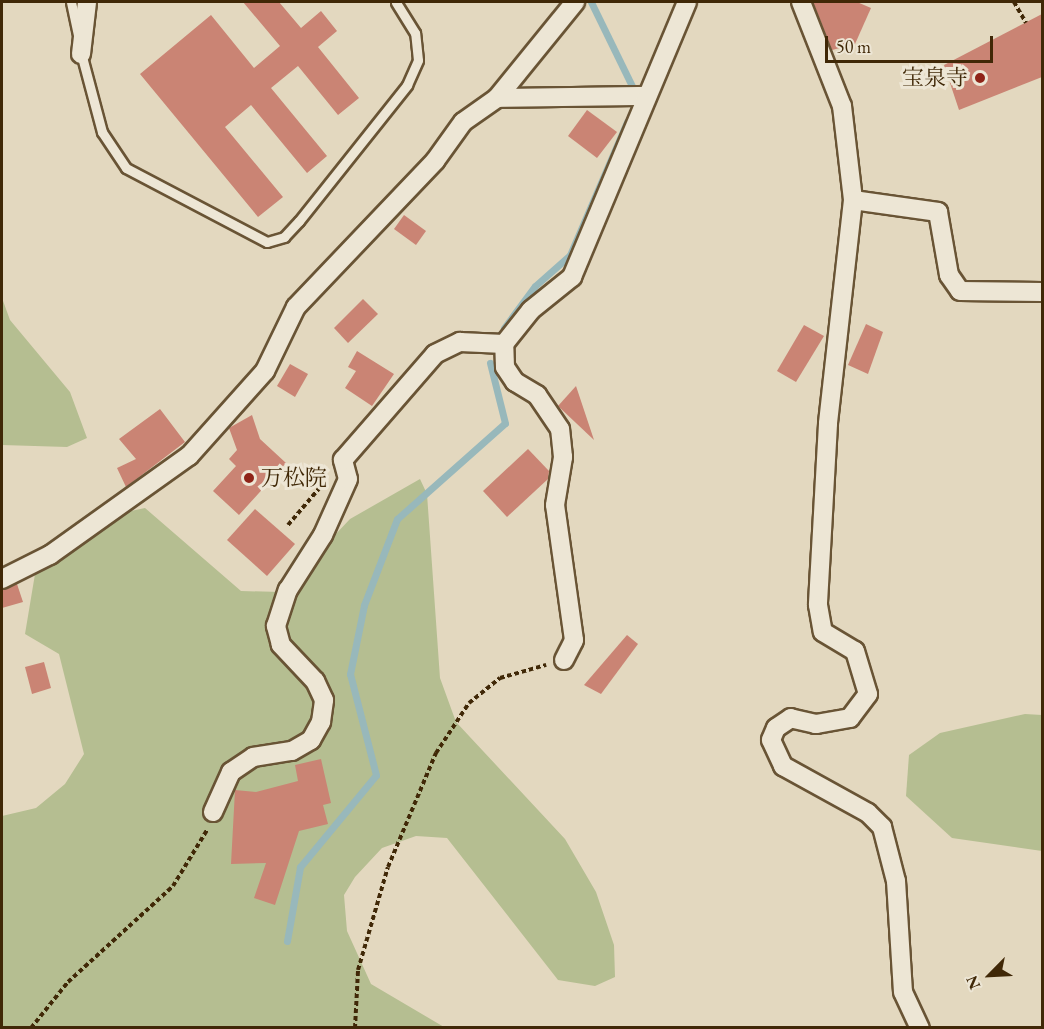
<!DOCTYPE html>
<meta charset="utf-8">
<style>
body{margin:0}
#map{position:relative;width:1044px;height:1029px;overflow:hidden;background:#e3d8bf;font-family:"EB Garamond","Noto Serif JP",serif}
div>[style]{position:absolute}
.green>*{inset:0;background:#b5be91}
.stream>*{height:7px;margin:-3.5px;padding:0 3.5px;transform-origin:3.5px;border-radius:3.5px;background:#98b8bb}
.building>*{inset:0;background:#ca8474}
.path>*{height:4px;margin-top:-2px;transform-origin:0;background:repeating-linear-gradient(90deg,#402807 0 4.5px,transparent 0 7.5px)}
.roads{filter:drop-shadow(2px 0 #695435) drop-shadow(-2px 0 #695435) drop-shadow(0 2px #695435) drop-shadow(0 -2px #695435)}
.lane>*{height:9px;margin:-4.5px;padding:0 4.5px;transform-origin:4.5px;border-radius:4.5px;background:#ede6d5}
.street>*{height:18px;margin:-9px;padding:0 9px;transform-origin:9px;border-radius:9px;background:#ede6d5}
.dots>*{width:16px;height:16px;translate:-50% -50%;box-sizing:border-box;border:3px solid #ede6d5;border-radius:50%}
span{translate:-50% -50%;white-space:nowrap;text-align:center;line-height:1.15;-webkit-text-stroke:6px #ede6d5;paint-order:stroke}
.poi-label{font-size:22px;color:#402807}
.right{translate:-100% -50%;text-align:right}
.left{translate:0 -50%;text-align:left}
.frame{position:absolute;inset:0;border:3px solid #402807;pointer-events:none}
.north{position:absolute;left:960px;top:945px;width:60px;height:60px;-webkit-text-stroke:4px #ede6d5;paint-order:stroke;rotate:246deg;font-size:16px;font-weight:700;line-height:24px;text-align:center;color:#402807}
.north::after{content:'';display:block;margin:auto;width:21px;height:27px;background:#402807;clip-path:polygon(50% 0,100% 100%,50% 72%,0 100%)}
.scale{position:absolute;left:825px;top:36px;width:168px;height:27px;box-sizing:border-box;border:3px solid #402807;border-top:0;padding-left:8px;font-size:18px;line-height:21px;white-space:nowrap;color:#402807;-webkit-text-stroke:4px #ede6d5;paint-order:stroke}
</style>
<div id="map">
<div class="green">
<div style="clip-path:polygon(2px 298px,10px 320px,70px 392px,87px 438px,67px 447px,2px 445px)"></div>
<div style="clip-path:polygon(420px 479px,427px 494px,440px 678px,456px 722px,565px 839px,596px 892px,614px 945px,615px 977px,595px 986px,558px 980px,447px 838px,416px 836px,382px 848px,355px 877px,344px 895px,347px 931px,371px 984px,444px 1027px,2px 1028px,2px 816px,36px 808px,65px 784px,84px 754px,59px 654px,25px 634px,38px 556px,79px 522px,145px 508px,241px 591px,281px 592px,350px 519px)"></div>
<div style="clip-path:polygon(1025px 714px,1042px 715px,1042px 851px,952px 838px,906px 796px,909px 755px,940px 733px)"></div>
</div>
<div class="stream">
<div style="left:591px;top:2px;width:96px;rotate:64deg"></div>
<div style="left:504px;top:328px;width:52px;rotate:-53.6deg"></div>
<div style="left:535px;top:286px;width:47px;rotate:-41.5deg"></div>
<div style="left:570px;top:255px;width:145px;rotate:-66.8deg"></div>
<div style="left:287px;top:941px;width:75px;rotate:-80deg"></div>
<div style="left:300px;top:867px;width:119px;rotate:-50.4deg"></div>
<div style="left:376px;top:775px;width:104px;rotate:-104.4deg"></div>
<div style="left:350px;top:674px;width:70px;rotate:-78.5deg"></div>
<div style="left:364px;top:605px;width:92px;rotate:-69deg"></div>
<div style="left:397px;top:519px;width:144px;rotate:-41.6deg"></div>
<div style="left:505px;top:423px;width:62px;rotate:-104deg"></div>
</div>
<div class="building">
<div style="clip-path:polygon(243px 2px,279px 2px,301px 28px,321px 11px,337px 31px,318px 47px,359px 98px,338px 115px,298px 66px,271px 88px,327px 156px,307px 173px,251px 105px,225px 127px,283px 197px,258px 217px,140px 74px,211px 15px,254px 68px,280px 46px)"></div>
<div style="clip-path:polygon(813px 2px,857px 2px,871px 8px,855px 44px,832px 50px)"></div>
<div style="clip-path:polygon(1042px 14px,1042px 77px,959px 110px,944px 65px)"></div>
<div style="clip-path:polygon(587px 110px,617px 132px,597px 158px,568px 136px)"></div>
<div style="clip-path:polygon(404px 215px,426px 231px,416px 245px,394px 229px)"></div>
<div style="clip-path:polygon(363px 299px,378px 314px,348px 343px,334px 328px)"></div>
<div style="clip-path:polygon(866px 324px,883px 332px,868px 374px,848px 365px)"></div>
<div style="clip-path:polygon(804px 325px,824px 336px,796px 382px,777px 371px)"></div>
<div style="clip-path:polygon(357px 351px,394px 374px,372px 406px,345px 388px,356px 371px,348px 367px)"></div>
<div style="clip-path:polygon(290px 364px,308px 374px,295px 397px,277px 386px)"></div>
<div style="clip-path:polygon(576px 386px,594px 440px,558px 406px)"></div>
<div style="clip-path:polygon(160px 409px,185px 442px,126px 487px,117px 468px,136px 459px,119px 439px)"></div>
<div style="clip-path:polygon(252px 415px,260px 439px,286px 463px,239px 515px,213px 491px,236px 466px,229px 459px,237px 450px,229px 428px)"></div>
<div style="clip-path:polygon(528px 449px,549px 471px,548px 479px,507px 517px,483px 491px)"></div>
<div style="clip-path:polygon(255px 509px,295px 544px,267px 576px,227px 540px)"></div>
<div style="clip-path:polygon(17px 584px,23px 602px,2px 608px,2px 590px)"></div>
<div style="clip-path:polygon(627px 635px,638px 644px,601px 694px,584px 685px)"></div>
<div style="clip-path:polygon(44px 662px,51px 688px,32px 694px,25px 667px)"></div>
<div style="clip-path:polygon(321px 759px,331px 803px,323px 805px,328px 824px,299px 831px,275px 905px,254px 898px,266px 863px,231px 864px,235px 790px,256px 792px,298px 781px,295px 765px)"></div>
</div>
<div class="path">
<div style="left:1014px;top:2px;width:24px;rotate:60deg"></div>
<div style="left:288px;top:525px;width:52px;rotate:-49.6deg"></div>
<div style="left:31px;top:1028px;width:59px;rotate:-51.2deg"></div>
<div style="left:68px;top:982px;width:142px;rotate:-42.4deg"></div>
<div style="left:173px;top:886px;width:66px;rotate:-58.7deg"></div>
<div style="left:355px;top:1028px;width:58px;rotate:-87deg"></div>
<div style="left:358px;top:970px;width:107px;rotate:-73.8deg"></div>
<div style="left:388px;top:867px;width:124px;rotate:-67.2deg"></div>
<div style="left:436px;top:753px;width:60px;rotate:-56.6deg"></div>
<div style="left:469px;top:703px;width:40px;rotate:-39deg"></div>
<div style="left:500px;top:678px;width:48px;rotate:-15.8deg"></div>
</div>
<div class="roads">
<div class="lane">
<div style="left:71px;top:2px;width:35px;rotate:78deg"></div>
<div style="left:81px;top:53px;width:82px;rotate:75.1deg"></div>
<div style="left:102px;top:132px;width:43px;rotate:56.3deg"></div>
<div style="left:126px;top:168px;width:159px;rotate:27.7deg"></div>
<div style="left:267px;top:242px;width:18px;rotate:-16deg"></div>
<div style="left:284px;top:237px;width:22px;rotate:-47deg"></div>
<div style="left:299px;top:221px;width:174px;rotate:-51.5deg"></div>
<div style="left:407px;top:85px;width:27px;rotate:-66deg"></div>
<div style="left:418px;top:60px;width:27px;rotate:-96deg"></div>
<div style="left:415px;top:33px;width:36px;rotate:-122deg"></div>
</div>
<div class="street">
<div style="left:801px;top:2px;width:112px;rotate:68.5deg"></div>
<div style="left:842px;top:106px;width:95px;rotate:83.3deg"></div>
<div style="left:853px;top:200px;width:225px;rotate:96.4deg"></div>
<div style="left:828px;top:424px;width:181px;rotate:93.2deg"></div>
<div style="left:818px;top:605px;width:27px;rotate:80deg"></div>
<div style="left:823px;top:632px;width:37px;rotate:31deg"></div>
<div style="left:855px;top:651px;width:45px;rotate:73.2deg"></div>
<div style="left:868px;top:694px;width:30px;rotate:127deg"></div>
<div style="left:850px;top:718px;width:35px;rotate:170deg"></div>
<div style="left:816px;top:724px;width:26px;rotate:-167deg"></div>
<div style="left:791px;top:718px;width:18px;rotate:146deg"></div>
<div style="left:776px;top:728px;width:13px;rotate:113deg"></div>
<div style="left:771px;top:740px;width:29px;rotate:65deg"></div>
<div style="left:783px;top:766px;width:97px;rotate:28.9deg"></div>
<div style="left:868px;top:813px;width:20px;rotate:45deg"></div>
<div style="left:882px;top:827px;width:56px;rotate:75.5deg"></div>
<div style="left:896px;top:881px;width:111px;rotate:86.4deg"></div>
<div style="left:903px;top:992px;width:40px;rotate:65deg"></div>
<div style="left:81px;top:54px;width:52px;rotate:-83.4deg"></div>
<div style="left:497px;top:98px;width:124px;rotate:-50.9deg"></div>
<div style="left:853px;top:200px;width:86px;rotate:8deg"></div>
<div style="left:938px;top:212px;width:64px;rotate:80.1deg"></div>
<div style="left:949px;top:275px;width:19px;rotate:55deg"></div>
<div style="left:960px;top:291px;width:82px;rotate:0.7deg"></div>
<div style="left:2px;top:579px;width:54px;rotate:-26.6deg"></div>
<div style="left:50px;top:555px;width:171px;rotate:-35.5deg"></div>
<div style="left:189px;top:456px;width:114px;rotate:-48.2deg"></div>
<div style="left:265px;top:371px;width:71px;rotate:-64.2deg"></div>
<div style="left:296px;top:307px;width:202px;rotate:-46.4deg"></div>
<div style="left:435px;top:161px;width:48px;rotate:-54.3deg"></div>
<div style="left:463px;top:122px;width:42px;rotate:-35.2deg"></div>
<div style="left:497px;top:98px;width:149px;rotate:-0.8deg"></div>
<div style="left:564px;top:660px;width:22px;rotate:-63deg"></div>
<div style="left:574px;top:640px;width:136px;rotate:-98deg"></div>
<div style="left:555px;top:505px;width:49px;rotate:-80.5deg"></div>
<div style="left:563px;top:457px;width:28px;rotate:-96deg"></div>
<div style="left:560px;top:429px;width:41px;rotate:-124.1deg"></div>
<div style="left:537px;top:395px;width:26px;rotate:-149deg"></div>
<div style="left:515px;top:382px;width:18px;rotate:-124deg"></div>
<div style="left:505px;top:367px;width:23px;rotate:-92deg"></div>
<div style="left:504px;top:344px;width:43px;rotate:-51.5deg"></div>
<div style="left:531px;top:310px;width:53px;rotate:-38.8deg"></div>
<div style="left:572px;top:277px;width:298px;rotate:-67.3deg"></div>
<div style="left:213px;top:812px;width:44px;rotate:-65.8deg"></div>
<div style="left:231px;top:772px;width:27px;rotate:-34deg"></div>
<div style="left:253px;top:757px;width:39px;rotate:-9deg"></div>
<div style="left:292px;top:751px;width:22px;rotate:-30deg"></div>
<div style="left:311px;top:740px;width:21px;rotate:-61deg"></div>
<div style="left:321px;top:722px;width:22px;rotate:-82deg"></div>
<div style="left:324px;top:700px;width:21px;rotate:-115deg"></div>
<div style="left:315px;top:681px;width:50px;rotate:-133.4deg"></div>
<div style="left:281px;top:645px;width:20px;rotate:-105deg"></div>
<div style="left:276px;top:626px;width:38px;rotate:-72deg"></div>
<div style="left:288px;top:590px;width:65px;rotate:-57.5deg"></div>
<div style="left:323px;top:535px;width:61px;rotate:-65.9deg"></div>
<div style="left:348px;top:479px;width:20px;rotate:-105deg"></div>
<div style="left:343px;top:460px;width:140px;rotate:-49deg"></div>
<div style="left:435px;top:354px;width:28px;rotate:-26deg"></div>
<div style="left:460px;top:342px;width:44px;rotate:2.6deg"></div>
</div>
</div>
<div class="dots">
<div style="left:980px;top:78px;background:#8f2418"></div>
<div style="left:249px;top:478px;background:#8f2418"></div>
</div>
<div class="poi-label">
<span class="right" style="left:968px;top:78px">宝泉寺</span>
<span class="left" style="left:261px;top:478px">万松院</span>
</div>
<div class="frame"></div>
<div class="north">N</div>
<div class="scale">50 m</div>
</div>
